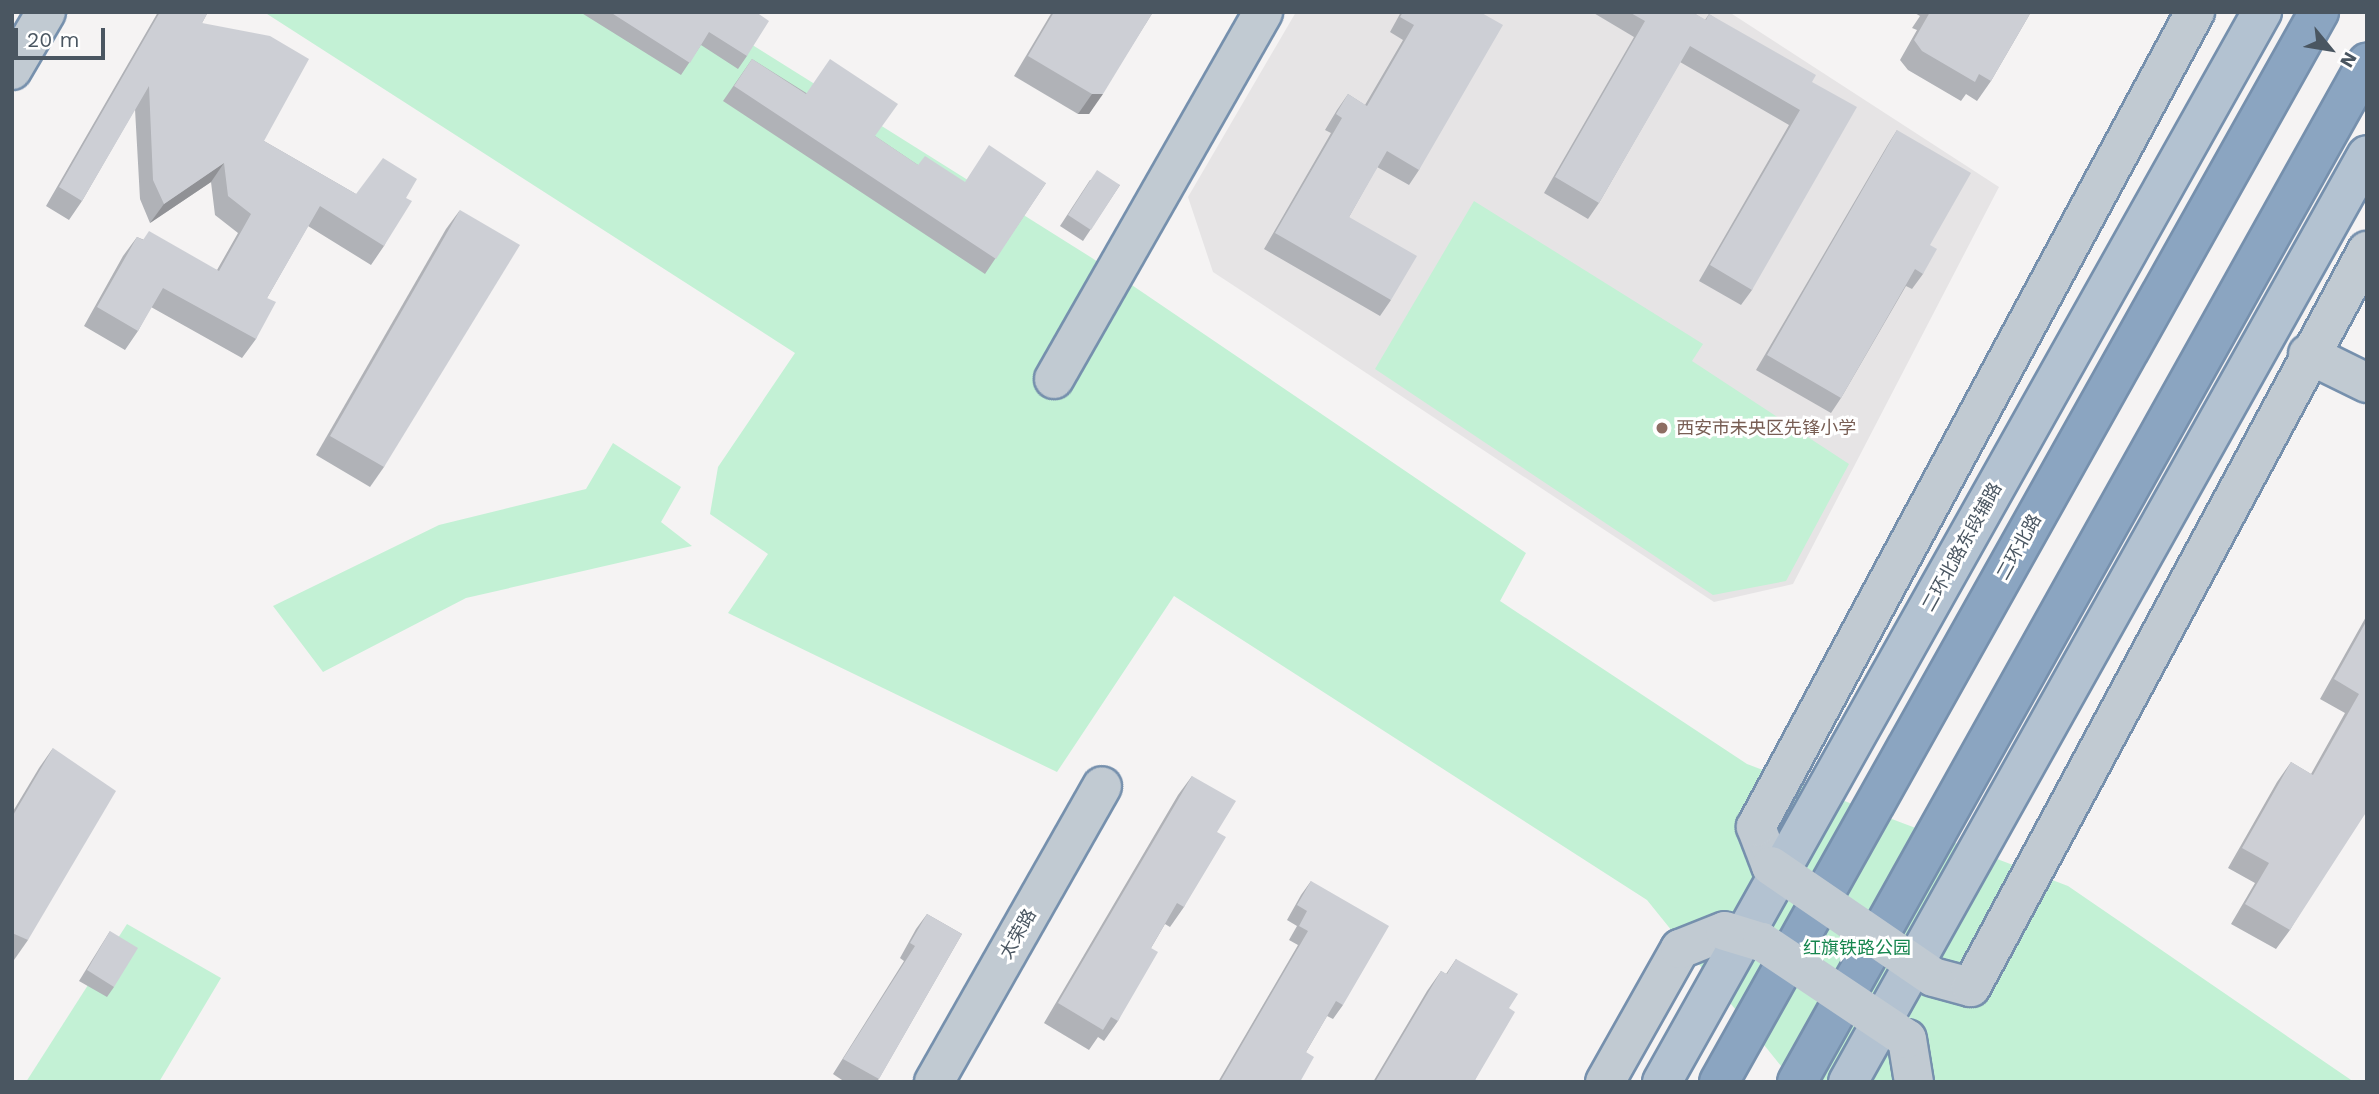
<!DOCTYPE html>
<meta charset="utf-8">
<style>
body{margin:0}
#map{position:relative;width:2379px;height:1094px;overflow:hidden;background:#f5f3f3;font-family:"Work Sans","Noto Sans SC",sans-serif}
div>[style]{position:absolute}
.education>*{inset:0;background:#e6e4e5}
.green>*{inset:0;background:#c3f1d5}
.roads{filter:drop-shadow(2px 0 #7690ad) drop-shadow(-2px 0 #7690ad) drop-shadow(0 2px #7690ad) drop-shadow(0 -2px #7690ad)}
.minor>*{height:38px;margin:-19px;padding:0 19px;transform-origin:19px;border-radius:19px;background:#c1cad2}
.major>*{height:38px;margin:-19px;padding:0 19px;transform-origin:19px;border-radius:19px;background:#b3c2d1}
.highway>*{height:38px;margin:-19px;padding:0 19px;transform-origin:19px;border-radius:19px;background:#8ba5c1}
.minor-bridge>*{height:38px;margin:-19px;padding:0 19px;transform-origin:19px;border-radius:19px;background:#c1cad2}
.wall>*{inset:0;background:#b0b2b7}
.shaded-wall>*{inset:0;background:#909195}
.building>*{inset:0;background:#cdcfd5}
.dots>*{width:19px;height:19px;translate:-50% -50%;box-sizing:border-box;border:4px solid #fff;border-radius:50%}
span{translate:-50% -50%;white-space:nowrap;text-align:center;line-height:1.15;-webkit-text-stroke:6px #fff;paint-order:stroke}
.education-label{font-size:18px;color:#785e54}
.left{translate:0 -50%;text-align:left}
.street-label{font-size:18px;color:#4a5661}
.park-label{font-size:18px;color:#17864f}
.frame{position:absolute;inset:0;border:14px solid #4a5661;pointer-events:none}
.north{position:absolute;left:2295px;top:14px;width:70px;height:70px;-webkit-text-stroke:5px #fff;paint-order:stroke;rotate:120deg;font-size:19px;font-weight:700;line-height:28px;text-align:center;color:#4a5661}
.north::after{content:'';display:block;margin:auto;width:24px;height:32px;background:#4a5661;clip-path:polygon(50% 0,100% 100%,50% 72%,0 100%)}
.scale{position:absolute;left:14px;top:28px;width:91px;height:32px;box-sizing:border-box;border:4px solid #4a5661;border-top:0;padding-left:9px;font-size:21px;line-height:24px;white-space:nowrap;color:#4a5661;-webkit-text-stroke:5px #fff;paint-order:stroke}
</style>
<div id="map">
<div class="education">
<div style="clip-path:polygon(1296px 12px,1729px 12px,1999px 187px,1793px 584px,1714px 602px,1213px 272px,1188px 197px)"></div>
</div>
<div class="green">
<div style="clip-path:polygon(264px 12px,700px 12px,1092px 258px,1526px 553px,1500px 601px,1747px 764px,2068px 886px,2354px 1082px,1794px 1082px,1647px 900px,1174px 596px,1057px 772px,728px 613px,768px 554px,710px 514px,718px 467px,795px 353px)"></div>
<div style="clip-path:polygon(1474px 201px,1703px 344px,1692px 361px,1849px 464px,1786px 581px,1713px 595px,1375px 369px)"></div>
<div style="clip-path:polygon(613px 443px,681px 487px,661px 522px,692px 546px,466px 598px,323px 672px,273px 606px,439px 525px,586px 489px)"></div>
<div style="clip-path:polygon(127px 924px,221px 978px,159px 1082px,26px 1082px)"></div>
</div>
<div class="roads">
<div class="minor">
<div style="left:12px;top:70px;width:67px;rotate:-59.6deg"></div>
<div style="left:2308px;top:354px;width:66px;rotate:26.2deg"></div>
<div style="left:1054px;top:379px;width:422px;rotate:-60.3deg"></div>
<div style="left:1771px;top:866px;width:42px;rotate:-111deg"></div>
<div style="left:1756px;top:827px;width:926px;rotate:-61.69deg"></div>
<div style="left:1933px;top:977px;width:39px;rotate:15deg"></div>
<div style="left:1971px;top:987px;width:836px;rotate:-61.72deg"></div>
<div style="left:1907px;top:1039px;width:44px;rotate:80.8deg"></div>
<div style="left:934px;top:1082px;width:340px;rotate:-60.4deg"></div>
<div style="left:1605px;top:1082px;width:153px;rotate:-60.6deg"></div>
<div style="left:1680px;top:949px;width:48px;rotate:-21.8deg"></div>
</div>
<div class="major">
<div style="left:1662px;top:1082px;width:1227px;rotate:-60.72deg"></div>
<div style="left:1848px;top:1082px;width:1062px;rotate:-60.76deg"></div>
</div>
<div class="highway">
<div style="left:1719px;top:1082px;width:1227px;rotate:-60.72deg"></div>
<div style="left:1797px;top:1082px;width:1168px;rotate:-60.78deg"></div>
</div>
</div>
<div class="minor-bridge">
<div style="left:1771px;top:866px;width:196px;rotate:34.4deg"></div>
<div style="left:1725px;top:931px;width:39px;rotate:17deg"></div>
<div style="left:1762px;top:942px;width:174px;rotate:33.8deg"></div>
</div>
<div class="wall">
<div style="clip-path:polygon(158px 12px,208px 12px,202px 23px,264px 141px,356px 194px,406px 198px,384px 246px,371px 265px,308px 226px,267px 298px,256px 339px,242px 358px,151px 307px,138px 331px,125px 350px,84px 326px,123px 256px,137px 237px,217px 270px,238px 233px,215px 215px,211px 182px,150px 223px,140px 199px,135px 109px,82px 201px,69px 220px,46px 206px)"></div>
<div style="clip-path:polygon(580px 12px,756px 12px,747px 56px,738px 69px,701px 45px,681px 75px)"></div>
<div style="clip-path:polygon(1052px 12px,1153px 12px,1089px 114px,1078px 114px,1014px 76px)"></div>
<div style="clip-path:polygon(1401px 12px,1480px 12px,1419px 170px,1409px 185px,1377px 167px,1349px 217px,1391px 300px,1380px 316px,1264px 249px,1331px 133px,1325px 130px,1337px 110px,1348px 94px,1365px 105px,1403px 40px,1390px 32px)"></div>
<div style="clip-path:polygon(1592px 12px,1692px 12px,1705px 20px,1709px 14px,1812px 82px,1752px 290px,1741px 305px,1699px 281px,1789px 125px,1680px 62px,1599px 203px,1588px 219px,1544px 193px,1634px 37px)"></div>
<div style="clip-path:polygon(1913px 12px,2031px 12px,1991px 81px,1977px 101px,1966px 94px,1961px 101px,1908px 70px,1900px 60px,1917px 30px,1912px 28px,1920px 16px)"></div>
<div style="clip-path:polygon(752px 59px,875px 136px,918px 165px,964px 182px,1046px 183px,985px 274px,723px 101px)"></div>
<div style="clip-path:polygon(1897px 130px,1930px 245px,1923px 274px,1912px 289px,1906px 286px,1841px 398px,1831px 413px,1756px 370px,1887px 146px)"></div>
<div style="clip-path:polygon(1090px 180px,1120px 185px,1083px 241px,1060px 226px)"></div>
<div style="clip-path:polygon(460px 210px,384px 467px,370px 487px,316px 455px,446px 229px)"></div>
<div style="clip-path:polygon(2367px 615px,2367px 799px,2290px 930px,2276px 949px,2231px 924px,2255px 883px,2228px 868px,2277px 782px,2291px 762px,2311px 774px,2345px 713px,2320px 699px)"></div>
<div style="clip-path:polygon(53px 748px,28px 940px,14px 960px,12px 959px,12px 813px,39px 768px)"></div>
<div style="clip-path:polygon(1192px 776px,1217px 832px,1184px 907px,1170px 927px,1165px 924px,1151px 948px,1118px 1021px,1104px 1041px,1098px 1037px,1089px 1050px,1044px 1023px,1178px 795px)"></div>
<div style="clip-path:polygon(1311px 881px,1343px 1005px,1333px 1019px,1327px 1016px,1306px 1052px,1300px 1082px,1218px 1082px,1298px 945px,1289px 940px,1297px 926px,1287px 920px,1301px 895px)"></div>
<div style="clip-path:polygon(927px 914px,962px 934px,877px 1082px,845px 1082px,833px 1074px,904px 961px,900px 958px,916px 929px)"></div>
<div style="clip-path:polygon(110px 931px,114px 987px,107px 997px,79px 981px)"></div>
<div style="clip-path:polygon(1456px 959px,1509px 1008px,1474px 1082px,1373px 1082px,1427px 991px,1441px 971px,1446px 974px)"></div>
</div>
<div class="shaded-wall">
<div style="clip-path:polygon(1092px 94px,1103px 94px,1089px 114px,1078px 114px)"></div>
<div style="clip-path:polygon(224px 163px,211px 182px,150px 223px,164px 204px)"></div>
</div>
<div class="building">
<div style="clip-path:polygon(160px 12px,208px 12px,202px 23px,270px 36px,309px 59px,264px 141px,356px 194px,383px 158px,417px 179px,406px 198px,412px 201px,384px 246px,320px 206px,267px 298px,276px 302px,256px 339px,163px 288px,138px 331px,97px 307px,137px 237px,143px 240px,149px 231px,219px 271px,251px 214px,228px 196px,224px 163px,164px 204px,153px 180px,149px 86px,82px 201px,59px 187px)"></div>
<div style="clip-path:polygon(610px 12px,756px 12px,769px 21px,747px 56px,709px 32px,690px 63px)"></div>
<div style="clip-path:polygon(1054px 12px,1153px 12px,1103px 94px,1092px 94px,1028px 56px)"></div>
<div style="clip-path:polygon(1403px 12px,1480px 12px,1503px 25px,1419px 170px,1387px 151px,1349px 217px,1417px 256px,1391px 300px,1275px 233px,1342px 118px,1336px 114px,1348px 94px,1367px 106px,1414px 25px,1400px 17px)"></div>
<div style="clip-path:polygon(1629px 12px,1692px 12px,1706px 20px,1709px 14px,1816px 75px,1812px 82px,1857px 107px,1752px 290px,1710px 265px,1800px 110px,1690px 46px,1599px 203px,1555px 177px,1645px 21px)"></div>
<div style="clip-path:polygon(1930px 12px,2031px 12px,1991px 81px,1979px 74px,1975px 82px,1922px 51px,1914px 40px)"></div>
<div style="clip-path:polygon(752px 59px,806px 94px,830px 59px,898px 104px,875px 136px,918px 165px,925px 156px,965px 182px,989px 145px,1046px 183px,996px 259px,734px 86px)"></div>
<div style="clip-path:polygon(1897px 130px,1971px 173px,1930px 245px,1937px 249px,1923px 274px,1915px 269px,1841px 398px,1767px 355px)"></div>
<div style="clip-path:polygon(1097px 170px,1120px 185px,1091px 230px,1068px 215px)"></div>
<div style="clip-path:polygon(460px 210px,520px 245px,384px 467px,330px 436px)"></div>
<div style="clip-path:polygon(2367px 620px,2367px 799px,2366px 801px,2367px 801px,2367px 811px,2290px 930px,2245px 904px,2269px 863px,2242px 848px,2291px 762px,2313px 775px,2359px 694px,2334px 679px)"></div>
<div style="clip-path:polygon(53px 748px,116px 791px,28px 940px,12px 933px,12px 817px)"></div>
<div style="clip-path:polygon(1192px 776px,1236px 801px,1217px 832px,1226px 837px,1184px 907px,1177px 903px,1151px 948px,1158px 952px,1118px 1021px,1111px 1017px,1103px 1030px,1058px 1003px)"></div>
<div style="clip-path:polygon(1311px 881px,1389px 926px,1343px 1005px,1336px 1001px,1306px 1052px,1314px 1057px,1300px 1082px,1220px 1082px,1308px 931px,1299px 926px,1307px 911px,1297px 905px)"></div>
<div style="clip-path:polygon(927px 914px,962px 934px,879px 1079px,843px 1059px,915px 946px,910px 943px)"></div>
<div style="clip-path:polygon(110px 931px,138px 948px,114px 987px,87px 970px)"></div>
<div style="clip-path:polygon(1456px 959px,1518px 994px,1509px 1008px,1515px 1012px,1474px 1082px,1375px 1082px,1441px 971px,1447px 974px)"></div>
</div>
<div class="dots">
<div style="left:1662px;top:428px;background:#8d6e63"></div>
</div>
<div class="education-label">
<span class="left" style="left:1676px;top:428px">西安市未央区先锋小学</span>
</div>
<div class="street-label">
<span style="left:1962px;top:547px;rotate:-61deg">二环北路东段辅路</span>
<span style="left:2019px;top:547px;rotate:-61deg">二环北路</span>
<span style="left:1018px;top:934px;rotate:-60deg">太荣路</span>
</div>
<div class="park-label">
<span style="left:1857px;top:948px">红旗铁路公园</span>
</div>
<div class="frame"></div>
<div class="north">N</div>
<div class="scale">20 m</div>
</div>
